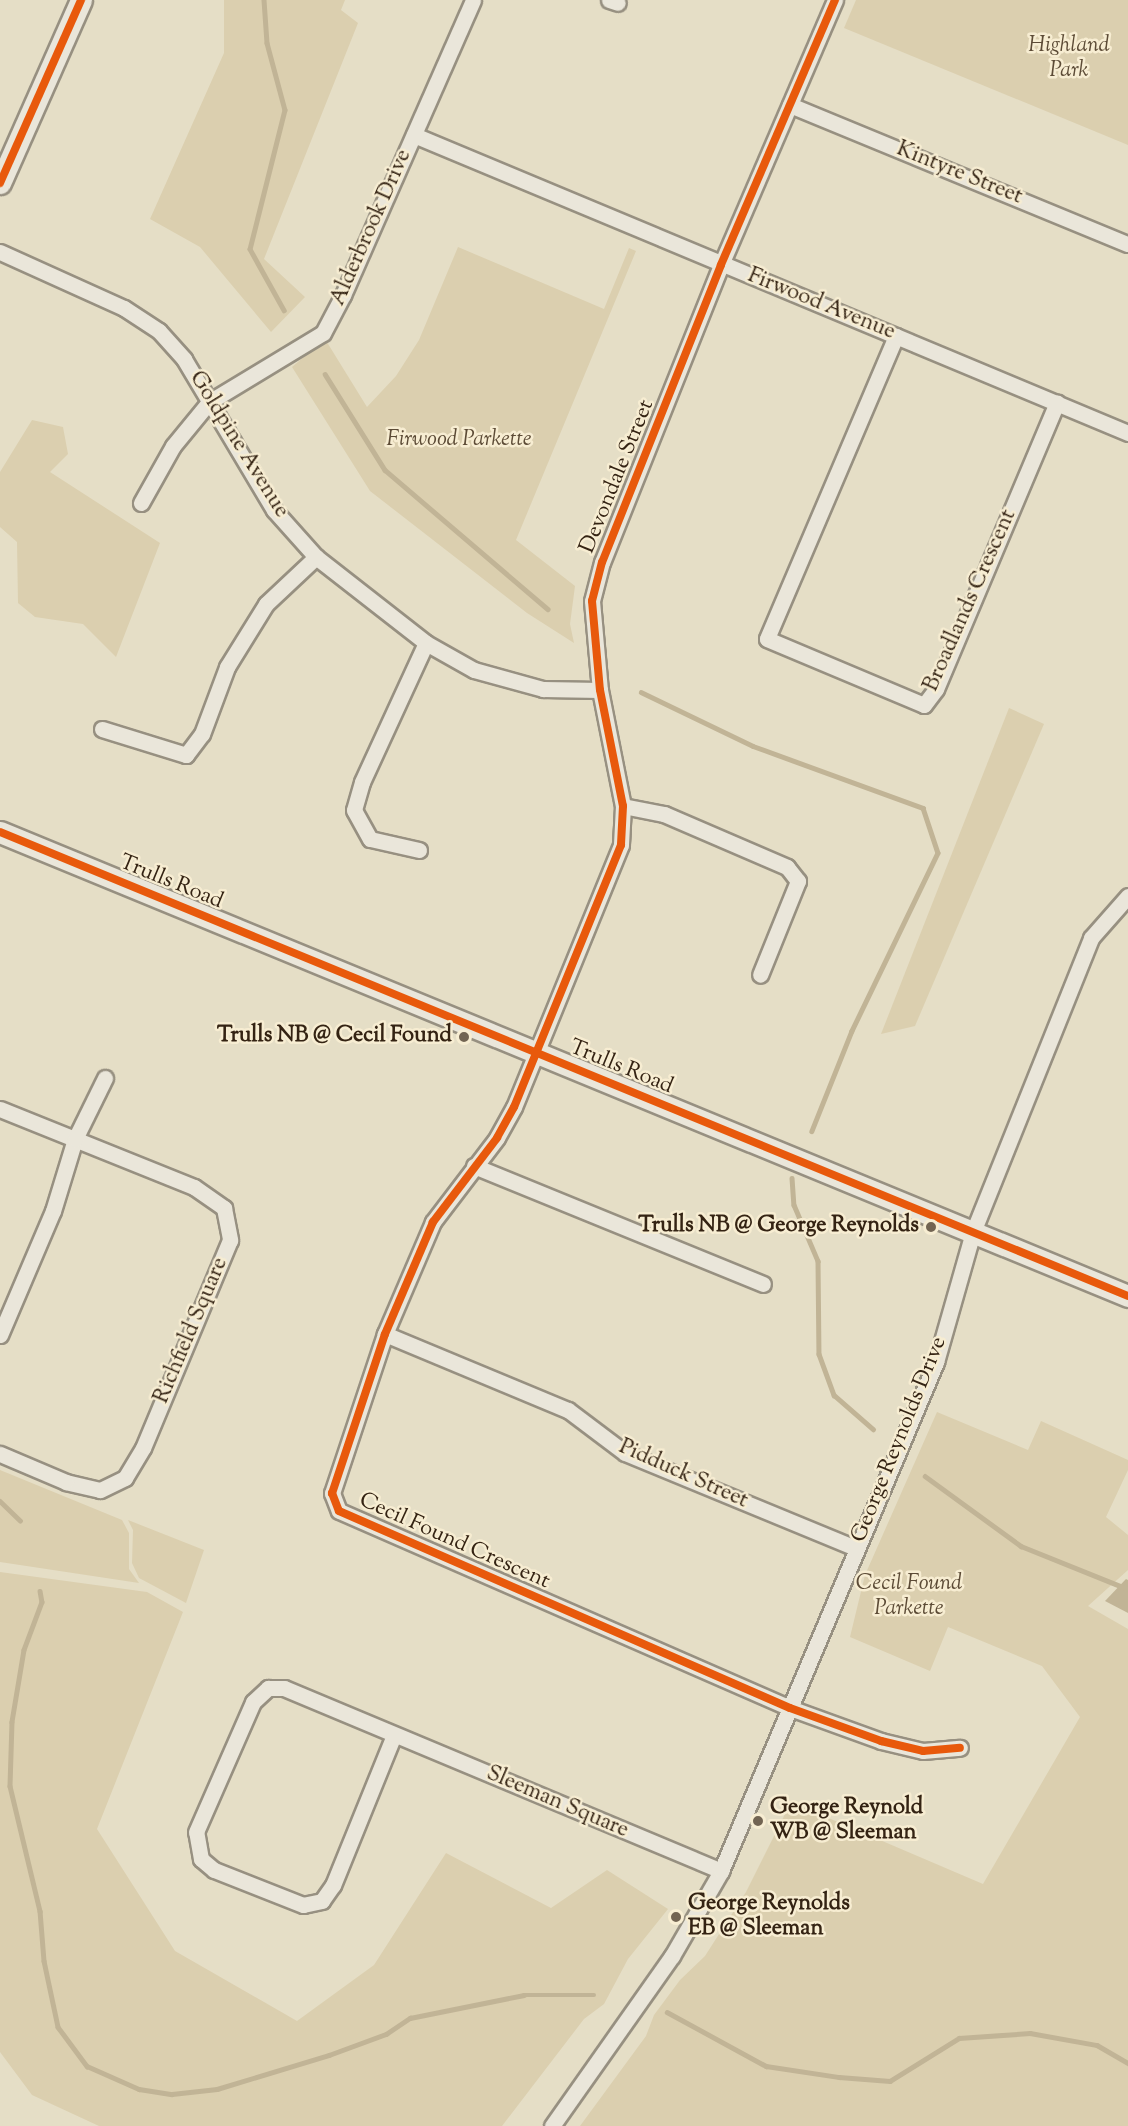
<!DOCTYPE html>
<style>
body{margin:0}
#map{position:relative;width:1128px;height:2126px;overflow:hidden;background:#e5dec6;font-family:"Sorts Mill Goudy",serif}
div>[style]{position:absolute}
.green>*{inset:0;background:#dbcfaf}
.water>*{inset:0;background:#c1b496}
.stream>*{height:4.5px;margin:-2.25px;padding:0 2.25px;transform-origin:2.25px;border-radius:2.25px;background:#c1b496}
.roads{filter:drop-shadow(2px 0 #979081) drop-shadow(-2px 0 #979081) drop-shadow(0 2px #979081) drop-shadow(0 -2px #979081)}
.street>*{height:15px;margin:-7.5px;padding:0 7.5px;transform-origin:7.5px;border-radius:7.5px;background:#eae6da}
.secondary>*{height:21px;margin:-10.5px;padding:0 10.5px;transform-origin:10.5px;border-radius:10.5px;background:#eae6da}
.cycleway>*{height:8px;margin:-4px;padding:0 4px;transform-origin:4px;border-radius:4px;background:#e8590c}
.dots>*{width:16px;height:16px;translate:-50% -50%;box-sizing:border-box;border:3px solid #f7edd2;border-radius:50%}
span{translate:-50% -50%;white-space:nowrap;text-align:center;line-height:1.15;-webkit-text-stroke:5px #f7edd2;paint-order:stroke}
.park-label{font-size:22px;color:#5c4b36;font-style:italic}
.street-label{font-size:22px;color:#342313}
.poi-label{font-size:22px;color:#342313;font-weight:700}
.right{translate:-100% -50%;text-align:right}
.left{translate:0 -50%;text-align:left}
</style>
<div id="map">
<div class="green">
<div style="clip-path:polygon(224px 0,345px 0,341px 10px,358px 23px,264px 259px,305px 297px,271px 332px,200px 247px,150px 219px,224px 53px)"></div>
<div style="clip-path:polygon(856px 0,1128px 0,1128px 145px,844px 28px)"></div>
<div style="clip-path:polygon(458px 247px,604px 309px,629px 248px,636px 251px,516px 540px,575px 586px,570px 624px,574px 643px,527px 613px,370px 491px,292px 367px,325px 339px,367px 407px,396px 376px,419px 340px)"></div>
<div style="clip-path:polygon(32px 420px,63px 427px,68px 454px,50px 472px,160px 543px,116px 657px,83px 624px,35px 617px,18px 603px,17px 542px,0 527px,0 472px)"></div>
<div style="clip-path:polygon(1009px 708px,1044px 724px,915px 1026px,881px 1034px)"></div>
<div style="clip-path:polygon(937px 1412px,1028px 1450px,1041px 1421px,1128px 1460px,1128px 1470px,1106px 1517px,1128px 1535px,1128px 1570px,1088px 1606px,1128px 1629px,1128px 2126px,580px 2126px,646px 2036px,654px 2015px,680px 1980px,705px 1956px,746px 1892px,791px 1802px,983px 1884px,1080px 1717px,1042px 1666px,948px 1627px,930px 1671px,850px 1637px,865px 1575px)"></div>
<div style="clip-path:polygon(0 1470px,122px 1520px,129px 1533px,129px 1569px,139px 1583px,0 1562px)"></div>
<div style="clip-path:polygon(128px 1520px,204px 1550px,186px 1603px,139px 1578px,132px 1563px,133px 1530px)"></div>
<div style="clip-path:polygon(0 1572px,147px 1592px,183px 1612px,97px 1829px,175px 1951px,297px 2021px,374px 1965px,446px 1853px,551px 1908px,607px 1870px,668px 1909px,628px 1959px,604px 2004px,584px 2019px,502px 2126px,99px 2126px,32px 2095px,0 2052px)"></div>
</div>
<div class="water">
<div style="clip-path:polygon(1126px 1579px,1128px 1580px,1128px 1613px,1105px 1601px)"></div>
</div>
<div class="stream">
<div style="left:264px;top:0;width:43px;rotate:86deg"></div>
<div style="left:267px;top:43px;width:69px;rotate:75deg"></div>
<div style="left:285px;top:110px;width:143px;rotate:104.1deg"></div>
<div style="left:250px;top:249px;width:70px;rotate:60.9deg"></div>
<div style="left:325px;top:374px;width:113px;rotate:58deg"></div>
<div style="left:385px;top:470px;width:214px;rotate:40.5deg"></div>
<div style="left:641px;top:692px;width:124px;rotate:25.7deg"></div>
<div style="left:753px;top:746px;width:181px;rotate:20deg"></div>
<div style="left:923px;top:808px;width:47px;rotate:71.6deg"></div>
<div style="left:938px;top:853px;width:198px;rotate:115.8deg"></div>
<div style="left:852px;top:1031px;width:108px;rotate:111.8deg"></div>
<div style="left:792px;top:1178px;width:27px;rotate:86deg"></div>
<div style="left:794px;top:1205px;width:61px;rotate:66.8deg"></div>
<div style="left:818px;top:1261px;width:93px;rotate:89.4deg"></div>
<div style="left:819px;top:1354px;width:44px;rotate:69.9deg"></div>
<div style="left:834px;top:1395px;width:52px;rotate:41.1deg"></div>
<div style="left:925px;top:1476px;width:119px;rotate:36.1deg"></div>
<div style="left:1021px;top:1546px;width:115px;rotate:21.9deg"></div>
<div style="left:0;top:1501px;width:28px;rotate:44deg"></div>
<div style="left:40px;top:1591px;width:11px;rotate:80deg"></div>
<div style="left:42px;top:1602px;width:51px;rotate:110.6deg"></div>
<div style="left:24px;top:1650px;width:73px;rotate:99.5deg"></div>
<div style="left:12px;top:1722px;width:64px;rotate:91.8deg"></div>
<div style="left:10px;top:1786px;width:129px;rotate:76.5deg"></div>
<div style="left:40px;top:1911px;width:50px;rotate:85.4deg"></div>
<div style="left:44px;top:1961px;width:67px;rotate:78deg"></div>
<div style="left:58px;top:2027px;width:49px;rotate:53.4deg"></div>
<div style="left:87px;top:2066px;width:57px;rotate:23.9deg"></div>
<div style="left:139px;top:2089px;width:33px;rotate:9deg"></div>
<div style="left:172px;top:2094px;width:45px;rotate:-6.3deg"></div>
<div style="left:217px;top:2089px;width:117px;rotate:-16.9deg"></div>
<div style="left:329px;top:2055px;width:61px;rotate:-20.2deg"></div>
<div style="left:386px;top:2034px;width:29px;rotate:-34deg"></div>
<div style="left:410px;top:2018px;width:116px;rotate:-11.4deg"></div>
<div style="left:524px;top:1995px;width:70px"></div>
<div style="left:667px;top:2012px;width:113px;rotate:28.6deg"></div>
<div style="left:766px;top:2066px;width:74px;rotate:8.6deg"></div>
<div style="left:839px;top:2077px;width:51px;rotate:4.5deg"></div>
<div style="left:890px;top:2081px;width:81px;rotate:-31.9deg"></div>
<div style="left:959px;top:2038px;width:71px;rotate:-4deg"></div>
<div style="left:1030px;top:2033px;width:68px;rotate:10.2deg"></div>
<div style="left:1097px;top:2045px;width:36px;rotate:30deg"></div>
</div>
<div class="roads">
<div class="street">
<div style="left:609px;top:0;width:9px;rotate:18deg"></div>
<div style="left:835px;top:0;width:288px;rotate:113.3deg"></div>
<div style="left:721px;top:265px;width:320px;rotate:111.8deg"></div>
<div style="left:602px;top:562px;width:40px;rotate:104.4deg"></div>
<div style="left:592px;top:601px;width:89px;rotate:84.9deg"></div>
<div style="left:600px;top:690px;width:118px;rotate:78.8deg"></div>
<div style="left:623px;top:806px;width:39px;rotate:93deg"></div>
<div style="left:621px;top:845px;width:283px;rotate:112.2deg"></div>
<div style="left:514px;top:1107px;width:35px;rotate:119deg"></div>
<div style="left:497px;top:1138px;width:106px;rotate:127.3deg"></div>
<div style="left:433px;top:1222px;width:122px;rotate:113.2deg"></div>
<div style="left:385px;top:1334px;width:168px;rotate:108.4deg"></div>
<div style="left:332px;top:1493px;width:19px;rotate:69deg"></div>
<div style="left:339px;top:1511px;width:492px;rotate:23.6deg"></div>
<div style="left:790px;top:1708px;width:97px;rotate:19.9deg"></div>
<div style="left:881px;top:1741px;width:43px;rotate:13.4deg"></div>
<div style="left:923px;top:1751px;width:37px;rotate:-5deg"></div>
<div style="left:790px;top:105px;width:365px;rotate:22.4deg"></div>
<div style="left:414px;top:135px;width:774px;rotate:22.65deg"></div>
<div style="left:0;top:252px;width:136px;rotate:24.3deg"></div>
<div style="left:124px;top:308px;width:42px;rotate:33.3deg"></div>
<div style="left:159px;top:331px;width:38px;rotate:48deg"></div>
<div style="left:184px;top:359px;width:176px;rotate:59.2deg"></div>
<div style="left:274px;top:510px;width:63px;rotate:48.2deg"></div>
<div style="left:316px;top:557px;width:140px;rotate:38deg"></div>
<div style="left:426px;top:643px;width:55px;rotate:29.4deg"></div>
<div style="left:474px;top:670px;width:72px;rotate:15.4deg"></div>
<div style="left:543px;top:689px;width:57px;rotate:1deg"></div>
<div style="left:896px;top:336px;width:329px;rotate:113.1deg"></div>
<div style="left:767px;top:639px;width:170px;rotate:22.8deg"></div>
<div style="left:924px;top:705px;width:20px;rotate:-53deg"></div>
<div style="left:936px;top:689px;width:311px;rotate:-67.1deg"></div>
<div style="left:141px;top:503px;width:65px;rotate:-60.7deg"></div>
<div style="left:173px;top:446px;width:57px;rotate:-50.7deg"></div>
<div style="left:209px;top:402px;width:133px;rotate:-31.2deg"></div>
<div style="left:323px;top:333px;width:43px;rotate:-62.2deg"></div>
<div style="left:343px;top:295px;width:322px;rotate:-66.2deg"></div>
<div style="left:102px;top:729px;width:88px;rotate:17.2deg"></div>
<div style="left:186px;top:755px;width:26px;rotate:-53deg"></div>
<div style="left:202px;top:734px;width:72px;rotate:-69.5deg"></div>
<div style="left:227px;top:667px;width:74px;rotate:-58.2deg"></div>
<div style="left:266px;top:604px;width:69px;rotate:-43.2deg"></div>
<div style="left:623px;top:806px;width:42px;rotate:11deg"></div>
<div style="left:664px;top:814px;width:134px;rotate:23.3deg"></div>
<div style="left:787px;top:867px;width:18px;rotate:52deg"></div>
<div style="left:798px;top:881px;width:101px;rotate:112deg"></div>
<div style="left:419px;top:850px;width:50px;rotate:-167.3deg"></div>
<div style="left:370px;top:839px;width:33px;rotate:-119deg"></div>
<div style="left:354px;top:810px;width:29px;rotate:-74deg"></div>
<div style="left:362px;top:782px;width:153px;rotate:-65.3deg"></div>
<div style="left:0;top:1109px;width:209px;rotate:21.9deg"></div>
<div style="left:194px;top:1187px;width:37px;rotate:35deg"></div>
<div style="left:224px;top:1208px;width:33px;rotate:79deg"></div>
<div style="left:230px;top:1240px;width:225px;rotate:112.7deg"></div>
<div style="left:143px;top:1448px;width:35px;rotate:121deg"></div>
<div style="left:125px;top:1478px;width:28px;rotate:154deg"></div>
<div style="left:100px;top:1490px;width:35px;rotate:-167deg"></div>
<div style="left:66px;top:1482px;width:72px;rotate:-157deg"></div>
<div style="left:474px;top:1166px;width:312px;rotate:22.2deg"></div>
<div style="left:385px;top:1334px;width:198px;rotate:22.6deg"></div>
<div style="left:568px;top:1410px;width:71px;rotate:37deg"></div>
<div style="left:625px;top:1453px;width:250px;rotate:22.4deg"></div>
<div style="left:0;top:1335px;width:135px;rotate:-66.9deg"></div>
<div style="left:53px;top:1211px;width:75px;rotate:-73deg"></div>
<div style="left:75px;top:1139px;width:68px;rotate:-63.8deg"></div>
<div style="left:394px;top:1735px;width:162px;rotate:112.1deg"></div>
<div style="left:333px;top:1885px;width:19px;rotate:125deg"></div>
<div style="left:322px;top:1901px;width:19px;rotate:168deg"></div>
<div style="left:303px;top:1905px;width:96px;rotate:-158.5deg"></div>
<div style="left:214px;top:1870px;width:17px;rotate:-140deg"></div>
<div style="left:201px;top:1859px;width:27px;rotate:-100deg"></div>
<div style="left:196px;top:1832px;width:142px;rotate:-66.3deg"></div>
<div style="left:253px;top:1702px;width:21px;rotate:-43deg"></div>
<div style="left:268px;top:1688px;width:16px"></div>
<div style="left:284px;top:1688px;width:474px;rotate:22.7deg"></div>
<div style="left:552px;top:2126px;width:208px;rotate:-54.8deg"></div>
<div style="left:672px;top:1956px;width:98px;rotate:-60deg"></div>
<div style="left:721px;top:1871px;width:553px;rotate:-67.1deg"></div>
<div style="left:936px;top:1362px;width:135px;rotate:-74.1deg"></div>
<div style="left:973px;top:1232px;width:317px;rotate:-68.1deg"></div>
<div style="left:1091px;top:938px;width:56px;rotate:-48.6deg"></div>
</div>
<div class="secondary">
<div style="left:0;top:183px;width:200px;rotate:-66.1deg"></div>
<div style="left:0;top:832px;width:1220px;rotate:22.36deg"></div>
</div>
</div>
<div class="cycleway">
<div style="left:835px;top:0;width:288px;rotate:113.3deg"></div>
<div style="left:721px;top:265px;width:320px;rotate:111.8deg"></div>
<div style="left:602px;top:562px;width:40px;rotate:104.4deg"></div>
<div style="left:592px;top:601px;width:89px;rotate:84.9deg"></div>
<div style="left:600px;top:690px;width:118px;rotate:78.8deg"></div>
<div style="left:623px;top:806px;width:39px;rotate:93deg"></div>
<div style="left:621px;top:845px;width:283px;rotate:112.2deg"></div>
<div style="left:514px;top:1107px;width:35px;rotate:119deg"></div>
<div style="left:497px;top:1138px;width:106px;rotate:127.3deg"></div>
<div style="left:433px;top:1222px;width:122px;rotate:113.2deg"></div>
<div style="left:385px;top:1334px;width:168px;rotate:108.4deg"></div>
<div style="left:332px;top:1493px;width:19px;rotate:69deg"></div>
<div style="left:339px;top:1511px;width:492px;rotate:23.6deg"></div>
<div style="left:790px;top:1708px;width:97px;rotate:19.9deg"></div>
<div style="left:881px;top:1741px;width:43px;rotate:13.4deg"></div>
<div style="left:923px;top:1751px;width:37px;rotate:-5deg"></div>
<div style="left:0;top:183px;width:200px;rotate:-66.1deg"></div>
<div style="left:0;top:832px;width:1220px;rotate:22.36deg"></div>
</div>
<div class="dots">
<div style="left:464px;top:1037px;background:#726452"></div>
<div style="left:931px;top:1227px;background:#726452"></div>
<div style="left:758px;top:1821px;background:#726452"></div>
<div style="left:676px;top:1917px;background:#726452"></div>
</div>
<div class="park-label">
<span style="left:1069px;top:59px">Highland<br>Park</span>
<span style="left:459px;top:441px">Firwood Parkette</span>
<span style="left:909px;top:1597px">Cecil Found<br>Parkette</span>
</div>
<div class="street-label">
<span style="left:959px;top:174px;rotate:22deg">Kintyre Street</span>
<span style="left:372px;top:228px;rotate:-66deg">Alderbrook Drive</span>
<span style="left:821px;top:305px;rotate:22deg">Firwood Avenue</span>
<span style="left:238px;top:445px;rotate:58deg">Goldpine Avenue</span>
<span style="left:618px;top:477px;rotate:-68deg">Devondale Street</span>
<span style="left:971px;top:601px;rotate:-66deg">Broadlands Crescent</span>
<span style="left:171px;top:883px;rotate:22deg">Trulls Road</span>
<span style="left:621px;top:1068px;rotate:22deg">Trulls Road</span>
<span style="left:192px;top:1331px;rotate:-67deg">Richfield Square</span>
<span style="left:900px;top:1440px;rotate:-68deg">George Reynolds Drive</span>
<span style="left:683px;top:1475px;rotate:24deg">Pidduck Street</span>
<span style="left:454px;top:1542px;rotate:24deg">Cecil Found Crescent</span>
<span style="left:557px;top:1803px;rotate:23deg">Sleeman Square</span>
</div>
<div class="poi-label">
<span class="right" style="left:452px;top:1037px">Trulls NB @ Cecil Found</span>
<span class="right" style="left:919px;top:1227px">Trulls NB @ George Reynolds</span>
<span class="left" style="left:770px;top:1821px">George Reynold<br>WB @ Sleeman</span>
<span class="left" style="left:688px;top:1917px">George Reynolds<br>EB @ Sleeman</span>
</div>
</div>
